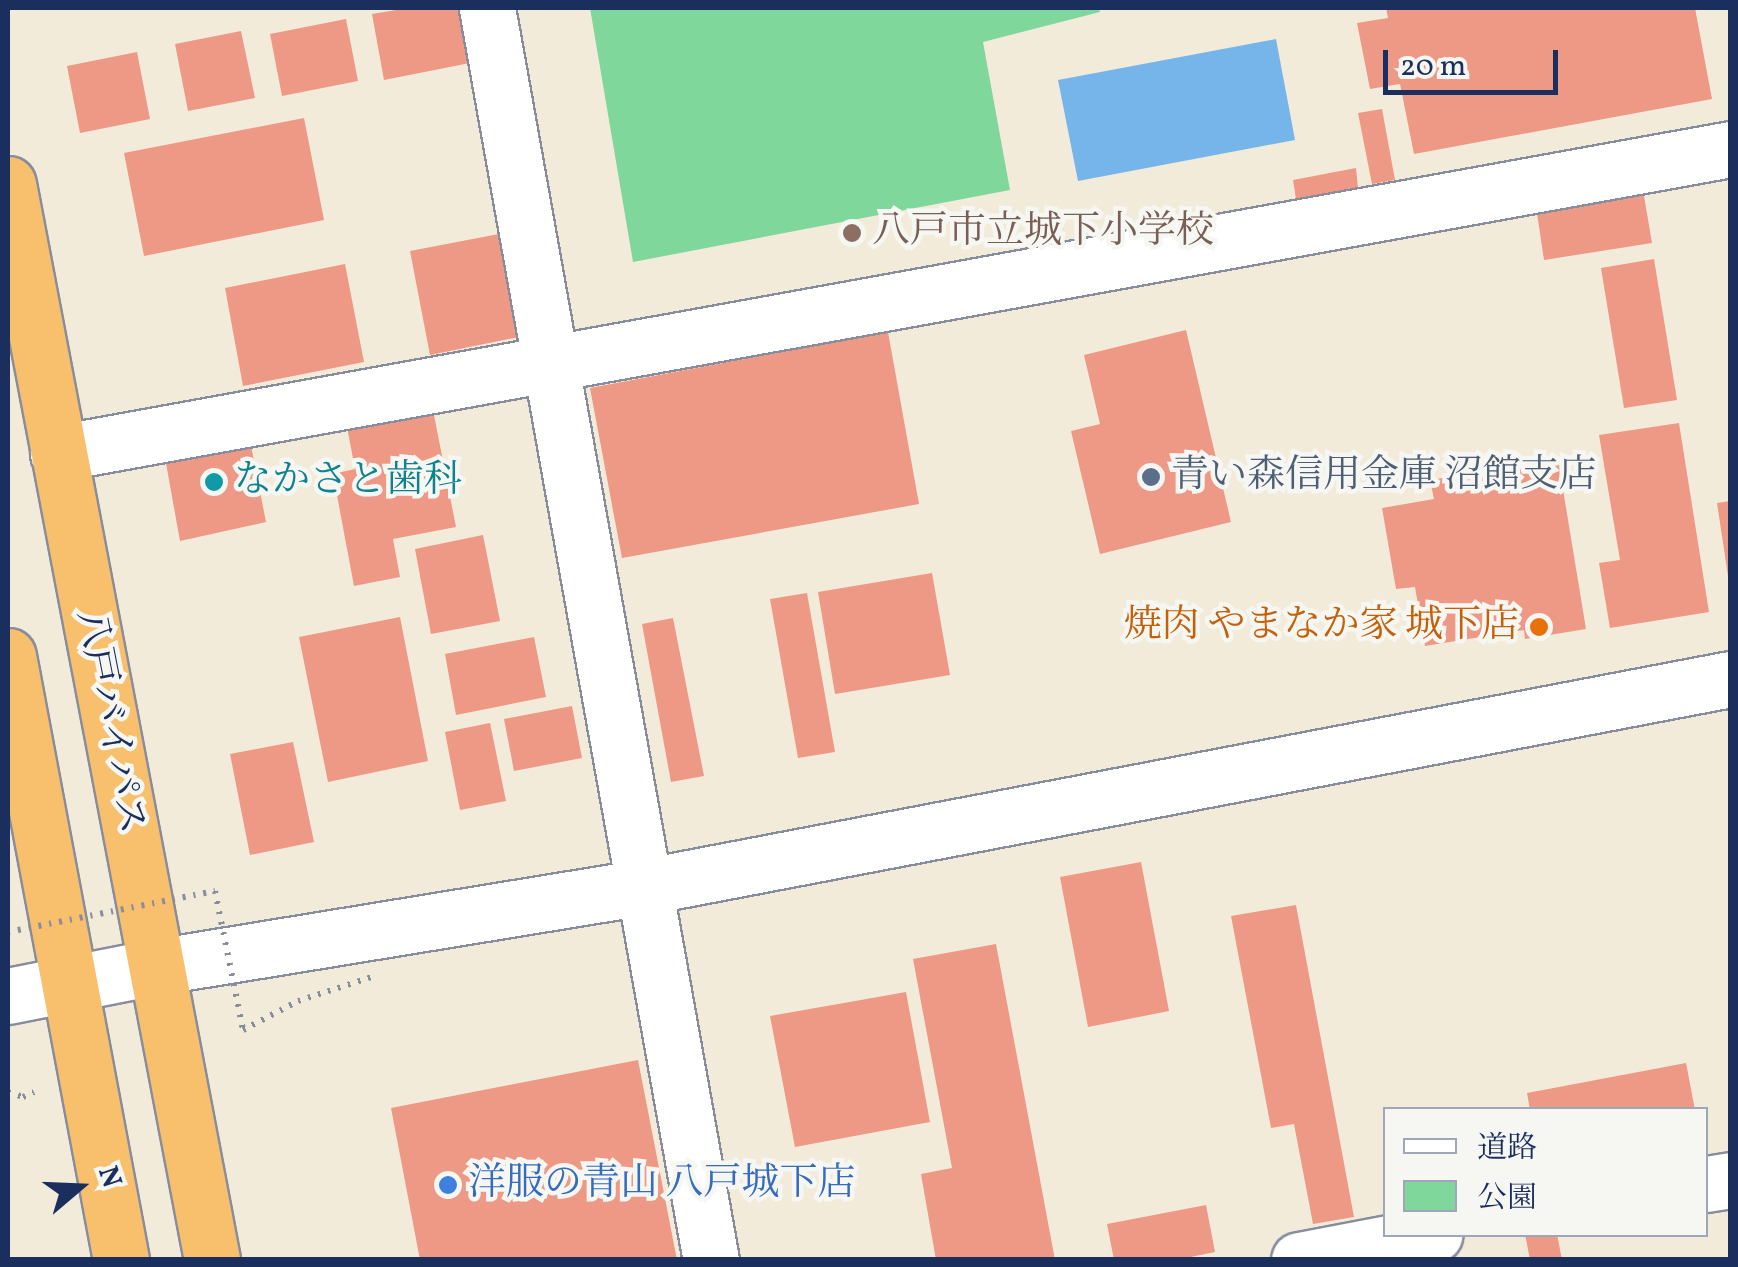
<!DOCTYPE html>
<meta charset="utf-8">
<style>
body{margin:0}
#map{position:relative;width:1738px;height:1267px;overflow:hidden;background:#f3ebda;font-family:Vollkorn,"Noto Serif JP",serif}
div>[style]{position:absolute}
.green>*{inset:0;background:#80d79b}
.water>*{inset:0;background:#76b5ea}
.building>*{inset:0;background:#ee9886}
.path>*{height:6px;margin-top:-3px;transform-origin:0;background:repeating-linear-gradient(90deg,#878d9c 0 2.5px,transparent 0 10.5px)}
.roads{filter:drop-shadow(2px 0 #878d9c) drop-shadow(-2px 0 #878d9c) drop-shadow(0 2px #878d9c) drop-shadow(0 -2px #878d9c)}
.minor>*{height:55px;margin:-27.5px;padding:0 27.5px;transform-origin:27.5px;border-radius:27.5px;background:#fff}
.highway>*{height:55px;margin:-27.5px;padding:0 27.5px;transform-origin:27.5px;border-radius:27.5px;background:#f8bf6c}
.path-bridge>*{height:6px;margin-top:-3px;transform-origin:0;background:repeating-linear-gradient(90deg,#878d9c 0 2.5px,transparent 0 10.5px)}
.dots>*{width:28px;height:28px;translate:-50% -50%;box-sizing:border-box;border:5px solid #f6f6f2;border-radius:50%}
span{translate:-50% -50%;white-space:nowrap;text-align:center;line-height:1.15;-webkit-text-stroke:9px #f6f6f2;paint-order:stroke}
.education-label{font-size:38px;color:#785e54}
.left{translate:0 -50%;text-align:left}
.service-label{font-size:38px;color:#4e5e75}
.culture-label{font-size:38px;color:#0d838f}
.food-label{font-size:38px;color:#c56008}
.right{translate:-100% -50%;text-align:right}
.street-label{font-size:38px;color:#1b2f5e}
.shop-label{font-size:38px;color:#366cbe}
.frame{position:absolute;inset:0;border:10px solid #1b2f5e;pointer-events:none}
.legend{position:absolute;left:1383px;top:1107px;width:325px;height:130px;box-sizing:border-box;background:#f6f6f2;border:2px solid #9ea6b7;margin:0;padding:12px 18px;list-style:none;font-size:30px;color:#1b2f5e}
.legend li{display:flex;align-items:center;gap:20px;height:50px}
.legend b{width:50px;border:2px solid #9ea6b7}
.north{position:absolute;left:30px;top:1137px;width:100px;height:100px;-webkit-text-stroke:8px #f6f6f2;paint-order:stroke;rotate:71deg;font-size:28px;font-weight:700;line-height:40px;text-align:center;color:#1b2f5e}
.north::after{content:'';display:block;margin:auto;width:35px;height:45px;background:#1b2f5e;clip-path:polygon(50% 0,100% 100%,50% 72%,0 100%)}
.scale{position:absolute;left:1383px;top:50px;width:175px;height:45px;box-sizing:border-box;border:5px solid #1b2f5e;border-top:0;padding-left:12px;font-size:30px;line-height:35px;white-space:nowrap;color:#1b2f5e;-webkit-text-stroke:8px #f6f6f2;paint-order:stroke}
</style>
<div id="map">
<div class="green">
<div style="clip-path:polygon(590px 8px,1099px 8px,1100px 12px,983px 42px,1010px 190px,633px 262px)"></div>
</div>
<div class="water">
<div style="clip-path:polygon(1276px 39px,1295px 140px,1078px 181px,1058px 80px)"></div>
</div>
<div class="building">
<div style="clip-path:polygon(408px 8px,459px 8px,470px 63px,384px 80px,372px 14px)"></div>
<div style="clip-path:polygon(1386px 8px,1695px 8px,1712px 99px,1414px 154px,1400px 84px,1370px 89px,1357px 23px,1388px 18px)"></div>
<div style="clip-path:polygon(346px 19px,358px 81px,282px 96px,270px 34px)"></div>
<div style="clip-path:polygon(241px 31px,255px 98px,188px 111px,175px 44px)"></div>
<div style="clip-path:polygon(137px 52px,150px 119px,80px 133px,67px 66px)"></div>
<div style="clip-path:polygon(1382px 109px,1395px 180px,1372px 184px,1358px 113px)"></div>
<div style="clip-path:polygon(304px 118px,324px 220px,144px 256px,124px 153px)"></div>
<div style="clip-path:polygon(1356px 168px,1358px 188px,1296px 199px,1293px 180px)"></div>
<div style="clip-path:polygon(1643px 190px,1652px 243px,1544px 260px,1536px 207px)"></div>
<div style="clip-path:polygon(504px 233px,524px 336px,430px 355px,410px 251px)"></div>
<div style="clip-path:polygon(1654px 259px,1677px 400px,1624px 408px,1601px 268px)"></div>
<div style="clip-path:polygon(345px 264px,364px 362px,243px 386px,225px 288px)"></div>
<div style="clip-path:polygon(1186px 330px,1231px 522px,1100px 554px,1071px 431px,1100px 424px,1084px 355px)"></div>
<div style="clip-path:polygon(888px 332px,919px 504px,622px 558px,590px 388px)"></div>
<div style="clip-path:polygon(433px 410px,456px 527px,393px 539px,400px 577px,354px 586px,333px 474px,355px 469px,347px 427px)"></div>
<div style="clip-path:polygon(1679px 423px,1709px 612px,1610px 628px,1599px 563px,1620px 560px,1599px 435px)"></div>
<div style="clip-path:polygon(247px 425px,266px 522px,180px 541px,162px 441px)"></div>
<div style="clip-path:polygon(1558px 459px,1586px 629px,1525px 639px,1524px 630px,1425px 646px,1415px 587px,1396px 589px,1382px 508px,1434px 499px,1430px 480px)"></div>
<div style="clip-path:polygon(1730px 501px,1730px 576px,1728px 576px,1717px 503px)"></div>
<div style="clip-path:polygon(483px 535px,500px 621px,431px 634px,415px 549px)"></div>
<div style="clip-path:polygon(932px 573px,950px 675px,835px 694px,818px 592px)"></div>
<div style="clip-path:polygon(807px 593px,835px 752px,798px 758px,770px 599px)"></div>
<div style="clip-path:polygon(400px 617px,428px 761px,328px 782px,299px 637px)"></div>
<div style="clip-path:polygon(673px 618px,704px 776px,671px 782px,642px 624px)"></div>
<div style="clip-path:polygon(534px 637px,546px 697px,456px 715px,445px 654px)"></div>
<div style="clip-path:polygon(572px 706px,582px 758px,514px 771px,504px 719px)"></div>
<div style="clip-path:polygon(490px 723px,506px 801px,460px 810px,445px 732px)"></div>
<div style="clip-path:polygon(293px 742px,314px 842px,250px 855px,230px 754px)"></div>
<div style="clip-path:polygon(1141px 862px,1169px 1011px,1088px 1027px,1060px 877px)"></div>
<div style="clip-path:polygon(1296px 905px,1354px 1217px,1313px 1224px,1294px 1124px,1271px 1128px,1231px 916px)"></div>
<div style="clip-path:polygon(996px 944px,1055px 1260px,936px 1260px,921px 1174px,952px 1168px,913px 959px)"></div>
<div style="clip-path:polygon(906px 992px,930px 1122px,795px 1147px,770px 1016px)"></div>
<div style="clip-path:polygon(638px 1060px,677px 1260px,420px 1260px,391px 1108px)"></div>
<div style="clip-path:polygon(1686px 1063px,1695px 1110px,1530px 1110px,1527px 1093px)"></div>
<div style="clip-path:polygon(1206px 1205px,1215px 1252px,1176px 1260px,1114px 1260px,1107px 1224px)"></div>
<div style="clip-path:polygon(1525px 1234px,1557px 1234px,1562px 1260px,1530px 1260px)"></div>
</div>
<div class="path">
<div style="left:8px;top:1092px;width:16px;rotate:18deg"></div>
<div style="left:23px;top:1097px;width:12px;rotate:-24deg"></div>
</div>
<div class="roads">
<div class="minor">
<div style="left:487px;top:8px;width:1272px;rotate:79.86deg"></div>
<div style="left:58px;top:453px;width:1699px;rotate:-10.3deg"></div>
<div style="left:8px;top:996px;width:150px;rotate:-11.2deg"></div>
<div style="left:155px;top:967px;width:494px;rotate:-9.3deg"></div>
<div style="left:642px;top:887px;width:1108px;rotate:-10.82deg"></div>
<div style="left:1706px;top:1184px;width:24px;rotate:-9deg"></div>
<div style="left:1299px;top:1260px;width:138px;rotate:-10.8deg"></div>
</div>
<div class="highway">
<div style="left:8px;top:184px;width:1095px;rotate:79.26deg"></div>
<div style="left:8px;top:656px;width:614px;rotate:79.4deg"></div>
</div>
</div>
<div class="path-bridge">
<div style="left:8px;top:932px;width:211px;rotate:-11.2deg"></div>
<div style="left:215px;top:891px;width:142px;rotate:78.6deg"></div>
<div style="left:243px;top:1030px;width:62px;rotate:-27.8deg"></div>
<div style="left:298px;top:1001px;width:78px;rotate:-18deg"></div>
</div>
<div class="dots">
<div style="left:852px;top:233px;background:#8d6e63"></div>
<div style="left:1151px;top:477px;background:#5c6f8a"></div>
<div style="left:214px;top:482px;background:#0f9aa8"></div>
<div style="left:1539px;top:627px;background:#e8710a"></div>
<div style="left:448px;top:1185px;background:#3f7fe0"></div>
</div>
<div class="education-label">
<span class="left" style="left:872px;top:233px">八戸市立城下小学校</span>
</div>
<div class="service-label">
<span class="left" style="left:1171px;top:477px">青い森信用金庫 沼館支店</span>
</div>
<div class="culture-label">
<span class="left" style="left:234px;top:482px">なかさと歯科</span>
</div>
<div class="food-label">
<span class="right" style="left:1519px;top:627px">焼肉 やまなか家 城下店</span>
</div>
<div class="street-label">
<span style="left:109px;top:722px;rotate:79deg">八戸バイパス</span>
</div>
<div class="shop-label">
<span class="left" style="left:468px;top:1185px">洋服の青山 八戸城下店</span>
</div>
<div class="frame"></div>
<ul class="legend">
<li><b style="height:12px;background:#fff"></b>道路</li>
<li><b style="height:28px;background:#80d79b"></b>公園</li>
</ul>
<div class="north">N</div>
<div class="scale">20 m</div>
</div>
